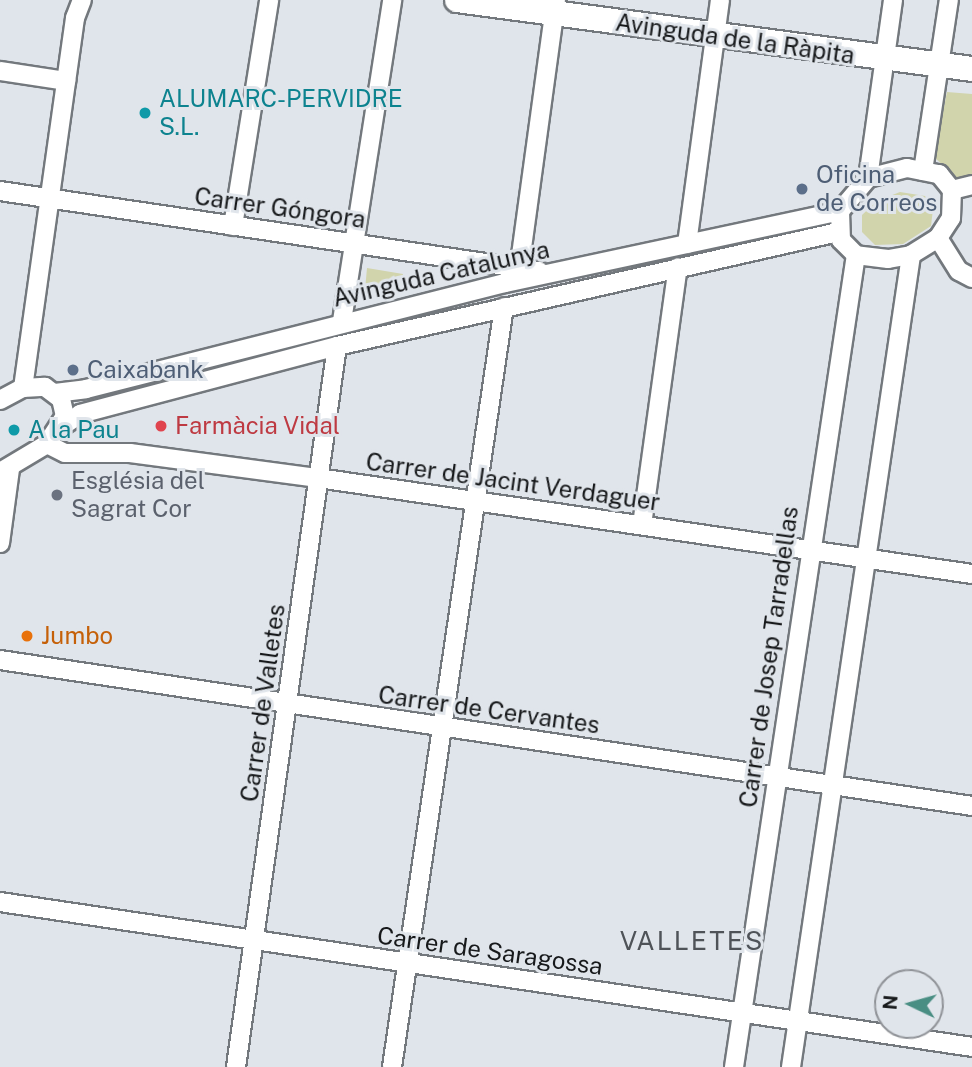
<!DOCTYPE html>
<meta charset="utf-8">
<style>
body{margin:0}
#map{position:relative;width:972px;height:1067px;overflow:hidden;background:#e0e5eb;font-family:"Public Sans",sans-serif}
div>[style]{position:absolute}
.green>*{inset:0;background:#d1d4ac}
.roads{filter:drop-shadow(2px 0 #73787d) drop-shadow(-2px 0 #73787d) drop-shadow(0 2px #73787d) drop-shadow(0 -2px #73787d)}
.street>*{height:18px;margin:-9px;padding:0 9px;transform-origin:9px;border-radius:9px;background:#fff}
.secondary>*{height:24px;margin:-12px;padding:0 12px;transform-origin:12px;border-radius:12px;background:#fff}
.dots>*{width:19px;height:19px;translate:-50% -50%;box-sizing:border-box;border:4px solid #e0e5eb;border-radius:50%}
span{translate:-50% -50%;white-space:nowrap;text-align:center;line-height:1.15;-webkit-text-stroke:6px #e0e5eb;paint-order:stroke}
.street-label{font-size:24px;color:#17191b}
.culture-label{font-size:24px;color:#0d838f}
.left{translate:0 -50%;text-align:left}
.service-label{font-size:24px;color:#4e5e75}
.health-label{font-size:24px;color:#be3a42}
.worship-label{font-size:24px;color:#5b616d}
.food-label{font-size:24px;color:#c56008}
.neighbourhood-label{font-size:26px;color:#4f5358;letter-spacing:2px}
.north{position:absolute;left:874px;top:969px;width:70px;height:70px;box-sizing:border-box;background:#e0e5eb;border:2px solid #909398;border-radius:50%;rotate:275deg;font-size:19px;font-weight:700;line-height:28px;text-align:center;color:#17191b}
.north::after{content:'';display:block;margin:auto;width:24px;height:32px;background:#498e83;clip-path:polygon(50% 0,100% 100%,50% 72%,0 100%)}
</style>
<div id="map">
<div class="green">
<div style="clip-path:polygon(947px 92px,972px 94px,972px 177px,959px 180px,934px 157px)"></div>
<div style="clip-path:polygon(900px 192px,925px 196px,933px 209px,931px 226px,903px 244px,875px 245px,862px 232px,862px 215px,877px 201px)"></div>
<div style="clip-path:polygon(367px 268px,403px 274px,403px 290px,364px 300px)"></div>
</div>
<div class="roads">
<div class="street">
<div style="left:0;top:71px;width:67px;rotate:8.6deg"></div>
<div style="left:907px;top:168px;width:33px;rotate:11deg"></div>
<div style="left:939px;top:174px;width:21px;rotate:51deg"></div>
<div style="left:952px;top:190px;width:28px;rotate:92deg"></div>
<div style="left:951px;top:218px;width:24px;rotate:123deg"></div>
<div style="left:938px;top:238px;width:32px;rotate:148deg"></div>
<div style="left:911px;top:255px;width:23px;rotate:170deg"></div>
<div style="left:888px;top:259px;width:32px;rotate:-173deg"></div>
<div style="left:856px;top:255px;width:21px;rotate:-135deg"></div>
<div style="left:841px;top:240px;width:29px;rotate:-92deg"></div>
<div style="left:840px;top:211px;width:43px;rotate:-49.7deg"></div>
<div style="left:868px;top:178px;width:40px;rotate:-14.4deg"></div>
<div style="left:923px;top:171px;width:173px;rotate:-81.4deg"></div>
<div style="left:868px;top:178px;width:180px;rotate:-82deg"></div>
<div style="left:952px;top:190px;width:21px;rotate:-14deg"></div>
<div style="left:0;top:191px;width:545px;rotate:8.44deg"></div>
<div style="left:233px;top:226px;width:229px;rotate:-80.9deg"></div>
<div style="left:938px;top:238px;width:39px;rotate:58deg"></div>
<div style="left:959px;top:271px;width:15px;rotate:28deg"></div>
<div style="left:687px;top:244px;width:246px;rotate:-82.3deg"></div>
<div style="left:518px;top:277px;width:280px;rotate:-82.2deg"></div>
<div style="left:342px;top:321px;width:325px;rotate:-81.1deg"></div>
<div style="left:23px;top:388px;width:374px;rotate:-82deg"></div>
<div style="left:75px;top:18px;width:19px;rotate:-69deg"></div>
<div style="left:55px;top:393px;width:31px;rotate:-7deg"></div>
<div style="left:86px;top:389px;width:432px;rotate:-14.2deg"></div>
<div style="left:505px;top:283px;width:343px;rotate:-12.1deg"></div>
<div style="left:0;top:400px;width:26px;rotate:-28deg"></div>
<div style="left:23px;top:388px;width:22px;rotate:-3deg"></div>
<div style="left:45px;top:387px;width:20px;rotate:37deg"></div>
<div style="left:61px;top:399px;width:17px;rotate:77deg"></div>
<div style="left:65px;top:416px;width:33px;rotate:123deg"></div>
<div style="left:47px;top:444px;width:55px;rotate:149.2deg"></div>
<div style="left:61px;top:427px;width:23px;rotate:-34deg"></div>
<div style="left:80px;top:414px;width:266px;rotate:-14.8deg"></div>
<div style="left:337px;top:346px;width:514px;rotate:-12.82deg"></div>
<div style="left:47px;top:444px;width:20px;rotate:27deg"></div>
<div style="left:65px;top:453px;width:65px"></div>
<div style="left:130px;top:453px;width:190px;rotate:7.6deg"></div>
<div style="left:318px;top:478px;width:661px;rotate:8.35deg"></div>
<div style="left:642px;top:525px;width:260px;rotate:-82.1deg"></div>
<div style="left:0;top:543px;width:75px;rotate:-82.3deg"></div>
<div style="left:0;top:660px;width:983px;rotate:8.54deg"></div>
<div style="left:0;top:902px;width:983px;rotate:8.48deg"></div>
<div style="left:236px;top:1067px;width:728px;rotate:-82.03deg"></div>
<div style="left:392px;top:1067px;width:768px;rotate:-81.62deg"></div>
<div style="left:734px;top:1067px;width:821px;rotate:-81.46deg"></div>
<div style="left:791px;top:1067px;width:821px;rotate:-81.59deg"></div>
</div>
<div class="secondary">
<div style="left:457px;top:0;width:520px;rotate:7.63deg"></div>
</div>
</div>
<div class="dots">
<div style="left:145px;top:113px;background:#0f9aa8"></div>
<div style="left:802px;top:189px;background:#5c6f8a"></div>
<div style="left:73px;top:370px;background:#5c6f8a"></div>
<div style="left:161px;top:426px;background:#e0444e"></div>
<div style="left:14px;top:430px;background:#0f9aa8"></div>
<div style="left:57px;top:495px;background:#6b7280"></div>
<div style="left:27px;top:636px;background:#e8710a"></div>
</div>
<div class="street-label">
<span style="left:735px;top:39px;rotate:8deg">Avinguda de la Ràpita</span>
<span style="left:280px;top:208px;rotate:8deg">Carrer Góngora</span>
<span style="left:441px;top:274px;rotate:-13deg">Avinguda Catalunya</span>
<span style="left:513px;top:482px;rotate:8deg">Carrer de Jacint Verdaguer</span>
<span style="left:769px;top:657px;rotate:-82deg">Carrer de Josep Tarradellas</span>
<span style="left:263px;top:703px;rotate:-82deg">Carrer de Valletes</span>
<span style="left:489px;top:710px;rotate:8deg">Carrer de Cervantes</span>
<span style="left:490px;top:951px;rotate:8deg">Carrer de Saragossa</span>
</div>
<div class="culture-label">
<span class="left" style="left:159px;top:113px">ALUMARC-PERVIDRE<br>S.L.</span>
<span class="left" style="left:28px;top:430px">A la Pau</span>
</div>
<div class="service-label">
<span class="left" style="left:816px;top:189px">Oficina<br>de Correos</span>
<span class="left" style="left:87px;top:370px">Caixabank</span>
</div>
<div class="health-label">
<span class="left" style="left:175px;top:426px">Farmàcia Vidal</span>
</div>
<div class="worship-label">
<span class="left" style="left:71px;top:495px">Església del<br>Sagrat Cor</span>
</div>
<div class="food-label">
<span class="left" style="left:41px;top:636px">Jumbo</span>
</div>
<div class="neighbourhood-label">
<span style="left:692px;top:941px">VALLETES</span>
</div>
<div class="north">N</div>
</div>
